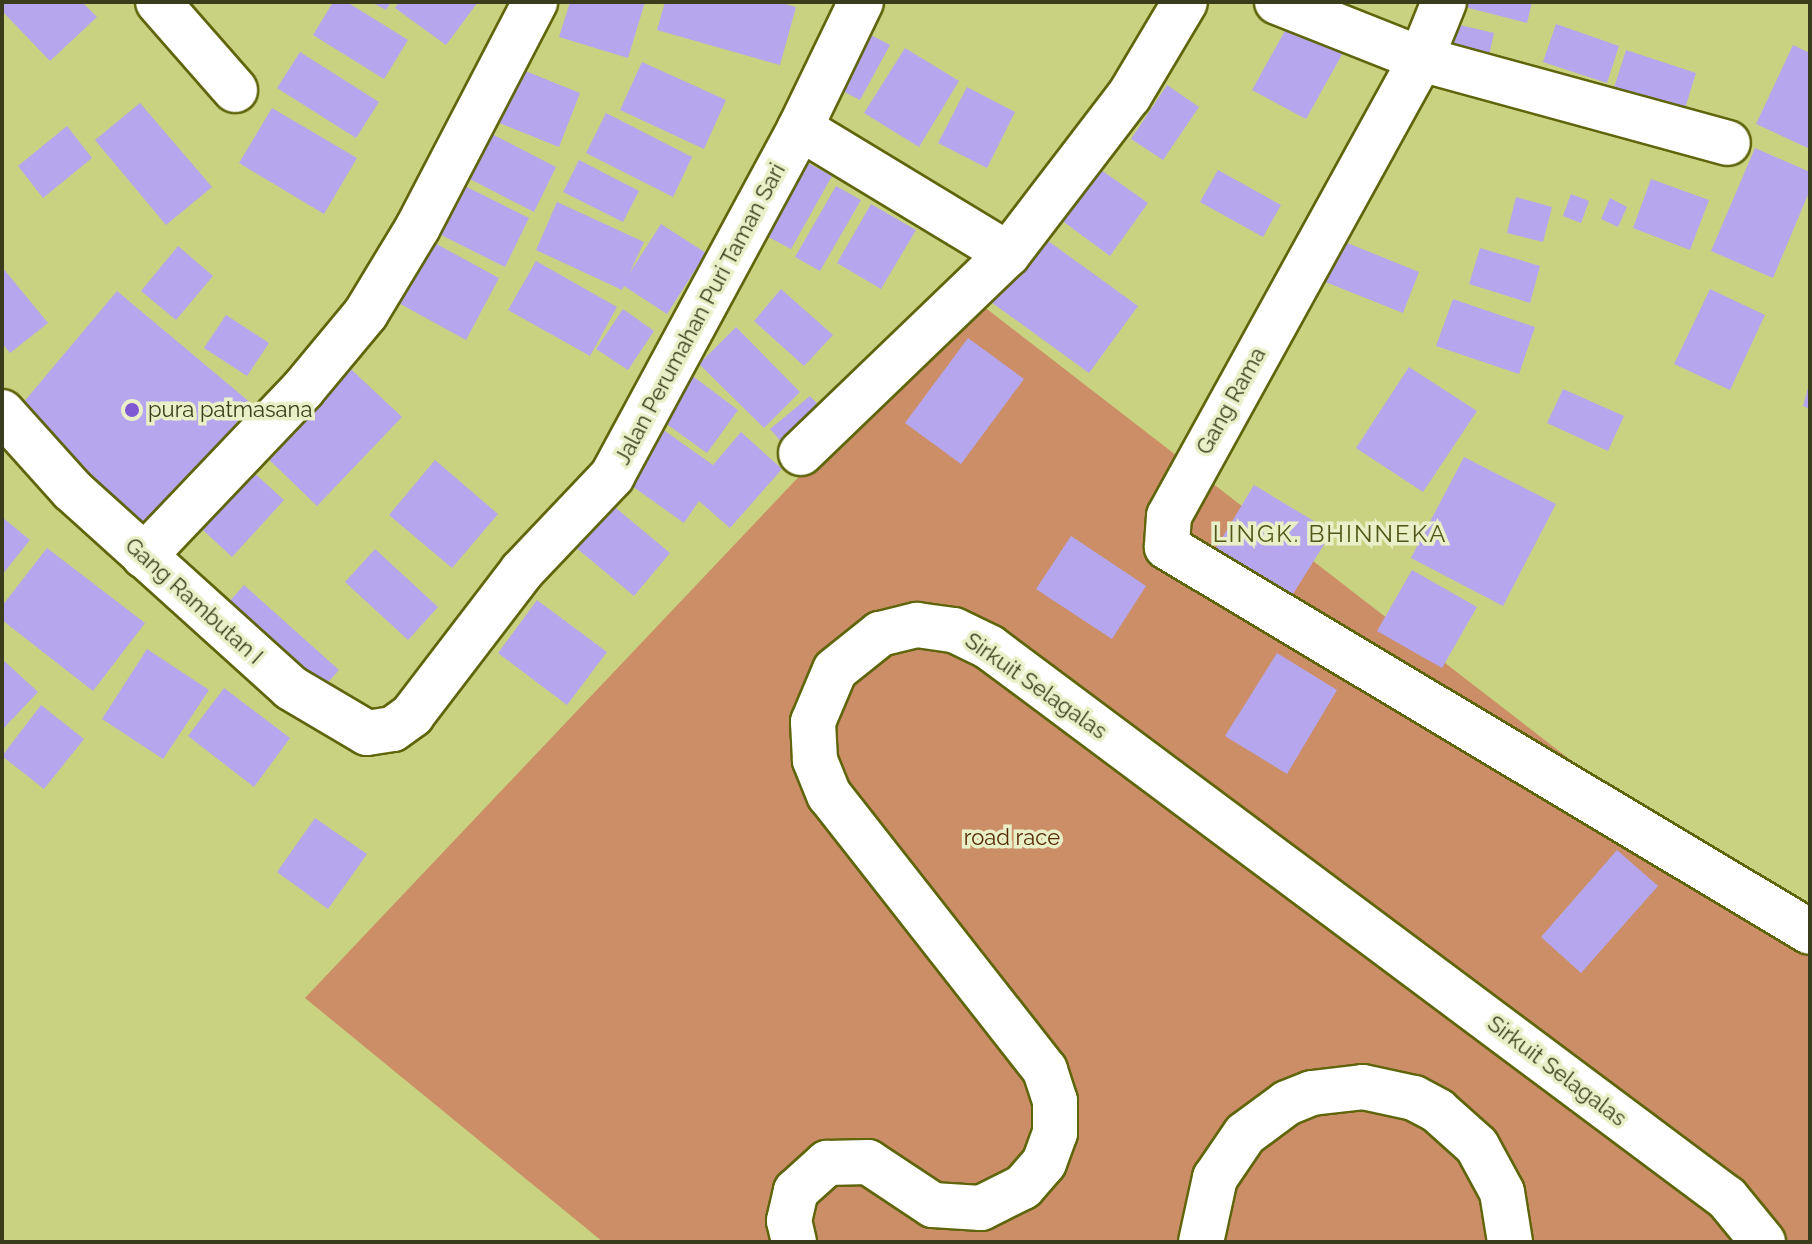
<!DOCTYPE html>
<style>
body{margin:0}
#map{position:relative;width:1812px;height:1244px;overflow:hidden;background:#c9d281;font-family:Raleway,sans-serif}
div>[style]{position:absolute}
.green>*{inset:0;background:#cc8e66}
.building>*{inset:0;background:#b6a6ee}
.roads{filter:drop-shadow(2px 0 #5f650b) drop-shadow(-2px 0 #5f650b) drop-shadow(0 2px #5f650b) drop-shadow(0 -2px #5f650b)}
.minor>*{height:44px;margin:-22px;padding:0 22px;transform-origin:22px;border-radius:22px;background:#fff}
.dots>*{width:22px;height:22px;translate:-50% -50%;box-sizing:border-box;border:4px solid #e9efc7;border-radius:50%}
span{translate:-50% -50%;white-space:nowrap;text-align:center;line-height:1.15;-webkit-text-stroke:7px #e9efc7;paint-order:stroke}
.street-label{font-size:22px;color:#393d1b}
.poi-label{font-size:22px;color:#393d1b}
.left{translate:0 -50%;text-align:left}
.park-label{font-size:22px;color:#582b06}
.neighbourhood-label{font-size:24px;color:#515618;letter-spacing:2px}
.frame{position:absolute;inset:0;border:4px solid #393d1b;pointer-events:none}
</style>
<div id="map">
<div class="green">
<div style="clip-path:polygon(970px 296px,1810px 945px,1810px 1242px,603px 1242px,305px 998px)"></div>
</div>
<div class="building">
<div style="clip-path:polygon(2px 2px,82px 2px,97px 17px,50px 61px,2px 11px)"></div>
<div style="clip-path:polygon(333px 2px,347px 2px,408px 40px,384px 79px,313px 35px)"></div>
<div style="clip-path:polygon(371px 2px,391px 2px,386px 10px)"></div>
<div style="clip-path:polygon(399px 2px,478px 2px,446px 45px,395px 8px)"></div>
<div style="clip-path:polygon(570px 2px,645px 2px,628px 58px,559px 37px)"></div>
<div style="clip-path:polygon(665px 2px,778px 2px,796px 7px,780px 65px,657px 30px)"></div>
<div style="clip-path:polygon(1462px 2px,1532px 2px,1527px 23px,1461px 6px)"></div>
<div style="clip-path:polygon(1291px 20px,1344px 51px,1306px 119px,1252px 90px)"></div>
<div style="clip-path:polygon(1451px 23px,1494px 33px,1488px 60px,1446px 50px)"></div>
<div style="clip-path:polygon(1556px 24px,1619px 46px,1607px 83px,1543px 62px)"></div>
<div style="clip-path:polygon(863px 31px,890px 45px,860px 100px,833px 86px)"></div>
<div style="clip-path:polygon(1793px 45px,1810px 53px,1810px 149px,1756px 124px)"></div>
<div style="clip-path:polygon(905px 48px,959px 81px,919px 147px,864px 113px)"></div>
<div style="clip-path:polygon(1626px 50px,1696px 73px,1682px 118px,1612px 94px)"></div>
<div style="clip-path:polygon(300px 52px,379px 102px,356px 138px,277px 88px)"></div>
<div style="clip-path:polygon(642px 62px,726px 100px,704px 149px,620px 110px)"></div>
<div style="clip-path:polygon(513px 66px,580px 93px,559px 147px,492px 120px)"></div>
<div style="clip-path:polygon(1167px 85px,1199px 107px,1163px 160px,1131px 139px)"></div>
<div style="clip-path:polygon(967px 87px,1015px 112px,987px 168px,938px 143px)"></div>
<div style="clip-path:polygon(140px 103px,212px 187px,166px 225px,95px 140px)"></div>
<div style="clip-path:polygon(272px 108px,357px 158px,324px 214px,239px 163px)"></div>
<div style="clip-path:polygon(606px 113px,692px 157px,673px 197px,586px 153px)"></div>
<div style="clip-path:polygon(67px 126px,92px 158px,43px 198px,18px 166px)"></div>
<div style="clip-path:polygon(486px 131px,556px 167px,534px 212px,464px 176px)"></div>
<div style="clip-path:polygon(1755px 148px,1810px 172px,1810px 190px,1773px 278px,1711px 251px)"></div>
<div style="clip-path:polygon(793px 155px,832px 176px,791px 249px,752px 228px)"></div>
<div style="clip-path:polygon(579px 160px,639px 191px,623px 222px,563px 192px)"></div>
<div style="clip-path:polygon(1087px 160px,1148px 203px,1110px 256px,1049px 211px)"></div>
<div style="clip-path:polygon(1218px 170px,1281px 205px,1263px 237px,1200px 202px)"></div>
<div style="clip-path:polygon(1651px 179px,1709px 200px,1690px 250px,1633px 228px)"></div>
<div style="clip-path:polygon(455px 181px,529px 218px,505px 267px,431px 230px)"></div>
<div style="clip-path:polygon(836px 186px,861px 200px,820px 271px,795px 257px)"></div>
<div style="clip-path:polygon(1571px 194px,1589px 201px,1581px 223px,1563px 216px)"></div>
<div style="clip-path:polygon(1516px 197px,1552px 207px,1543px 242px,1507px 233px)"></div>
<div style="clip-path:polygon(1610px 198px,1627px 207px,1618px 227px,1601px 219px)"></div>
<div style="clip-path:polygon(557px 202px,644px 242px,629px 274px,661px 224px,706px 253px,667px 314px,624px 286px,622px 290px,536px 250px)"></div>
<div style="clip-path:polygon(871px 204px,916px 230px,881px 289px,837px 263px)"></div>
<div style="clip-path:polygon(418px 234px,499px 278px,466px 340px,384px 295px)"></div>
<div style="clip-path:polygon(1040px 235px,1138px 306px,1089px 373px,991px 302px)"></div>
<div style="clip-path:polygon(1335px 238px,1419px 272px,1403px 313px,1318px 279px)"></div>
<div style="clip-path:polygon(178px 246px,213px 276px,176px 320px,141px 291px)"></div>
<div style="clip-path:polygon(1480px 248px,1540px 266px,1530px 303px,1469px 284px)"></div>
<div style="clip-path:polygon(536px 261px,617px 307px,590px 356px,508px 310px)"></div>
<div style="clip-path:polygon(2px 267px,48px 323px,10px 353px,2px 343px)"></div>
<div style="clip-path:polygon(781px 289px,833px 335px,804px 366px,754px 321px)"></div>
<div style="clip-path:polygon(1710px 289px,1765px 315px,1730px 390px,1674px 364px)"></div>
<div style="clip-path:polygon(117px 291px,252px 404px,148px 529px,12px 416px)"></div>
<div style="clip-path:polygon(1453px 299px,1535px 327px,1519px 374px,1436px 346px)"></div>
<div style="clip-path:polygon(623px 309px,654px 331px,628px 370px,596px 349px)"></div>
<div style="clip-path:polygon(226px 315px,269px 343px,247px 376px,204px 348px)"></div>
<div style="clip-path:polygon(736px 327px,800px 392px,764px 428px,699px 364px)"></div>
<div style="clip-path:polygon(968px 338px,1024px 379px,961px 464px,905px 423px)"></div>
<div style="clip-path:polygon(338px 357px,402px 417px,317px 506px,254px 445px)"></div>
<div style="clip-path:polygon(1409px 367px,1477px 411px,1423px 492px,1356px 448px)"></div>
<div style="clip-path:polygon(686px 371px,738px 410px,707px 453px,654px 415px)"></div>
<div style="clip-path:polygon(1809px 384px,1810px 384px,1810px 409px,1803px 406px)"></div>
<div style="clip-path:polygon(1563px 389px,1624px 416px,1608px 451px,1547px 423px)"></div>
<div style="clip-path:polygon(810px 396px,831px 419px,791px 453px,770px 429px)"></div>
<div style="clip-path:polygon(655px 424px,713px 465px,741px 432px,782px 469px,730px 528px,699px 501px,684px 523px,618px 476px)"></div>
<div style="clip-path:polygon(1464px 457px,1556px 504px,1503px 606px,1411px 558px)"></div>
<div style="clip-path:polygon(435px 460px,498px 514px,452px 568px,389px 515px)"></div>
<div style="clip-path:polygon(241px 461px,284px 500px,232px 557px,189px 517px)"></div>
<div style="clip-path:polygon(1254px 485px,1332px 532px,1293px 594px,1216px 548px)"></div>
<div style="clip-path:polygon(610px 503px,670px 553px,634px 596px,574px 546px)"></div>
<div style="clip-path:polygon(2px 517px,30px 540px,2px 575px)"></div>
<div style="clip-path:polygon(1071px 536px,1146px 586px,1112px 639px,1036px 589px)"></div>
<div style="clip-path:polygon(47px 548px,145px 623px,93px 691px,2px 620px,2px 606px)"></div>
<div style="clip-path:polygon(375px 549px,438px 607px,408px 640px,345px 582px)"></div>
<div style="clip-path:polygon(1412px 570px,1477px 607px,1442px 668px,1377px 631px)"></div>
<div style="clip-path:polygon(244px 585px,339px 670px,315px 697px,220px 612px)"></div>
<div style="clip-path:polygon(537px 600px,607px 652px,567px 705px,498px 653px)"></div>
<div style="clip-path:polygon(147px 649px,209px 690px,163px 759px,102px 719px)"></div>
<div style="clip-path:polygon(1277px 653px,1337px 690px,1287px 774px,1225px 736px)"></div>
<div style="clip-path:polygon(2px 659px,38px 692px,2px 730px)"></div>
<div style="clip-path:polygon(224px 688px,290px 738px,254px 787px,188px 736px)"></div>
<div style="clip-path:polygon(41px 705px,84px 739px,44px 789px,2px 756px)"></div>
<div style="clip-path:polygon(315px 818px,367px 854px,328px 909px,277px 872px)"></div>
<div style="clip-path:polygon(1617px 850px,1658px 886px,1581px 973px,1541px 937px)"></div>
</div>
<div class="roads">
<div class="minor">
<div style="left:158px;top:2px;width:117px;rotate:48.8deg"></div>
<div style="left:1277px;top:2px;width:155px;rotate:21.6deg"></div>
<div style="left:1421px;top:59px;width:318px;rotate:15.3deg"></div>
<div style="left:1444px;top:2px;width:61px;rotate:112deg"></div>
<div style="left:1421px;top:59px;width:522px;rotate:118.87deg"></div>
<div style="left:1169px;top:516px;width:31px;rotate:94deg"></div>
<div style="left:1167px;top:547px;width:749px;rotate:30.91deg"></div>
<div style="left:800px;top:128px;width:243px;rotate:31.2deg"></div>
<div style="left:2px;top:412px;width:105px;rotate:48.1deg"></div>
<div style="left:72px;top:490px;width:295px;rotate:42.1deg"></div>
<div style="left:291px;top:688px;width:88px;rotate:30.6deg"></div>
<div style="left:367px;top:733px;width:26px;rotate:-9deg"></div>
<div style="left:393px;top:729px;width:24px;rotate:-36deg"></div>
<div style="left:412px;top:715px;width:181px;rotate:-52.6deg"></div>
<div style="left:522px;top:571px;width:131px;rotate:-46.5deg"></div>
<div style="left:612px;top:476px;width:396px;rotate:-61.6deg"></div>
<div style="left:800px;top:128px;width:140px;rotate:-64.2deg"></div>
<div style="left:801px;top:453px;width:287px;rotate:-43.9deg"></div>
<div style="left:1008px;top:254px;width:199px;rotate:-52.6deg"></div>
<div style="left:1129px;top:96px;width:109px;rotate:-59.2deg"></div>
<div style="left:144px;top:556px;width:231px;rotate:-46.4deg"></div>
<div style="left:303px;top:389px;width:99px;rotate:-50.3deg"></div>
<div style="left:366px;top:313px;width:100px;rotate:-58.8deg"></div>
<div style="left:418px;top:227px;width:254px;rotate:-62.5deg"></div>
<div style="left:794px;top:1242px;width:22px;rotate:-103deg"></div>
<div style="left:789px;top:1221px;width:31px;rotate:-77deg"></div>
<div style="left:796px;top:1191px;width:42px;rotate:-42.1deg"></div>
<div style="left:827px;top:1163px;width:41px;rotate:-1.4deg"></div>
<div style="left:868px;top:1162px;width:78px;rotate:33.5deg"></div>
<div style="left:933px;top:1205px;width:48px;rotate:3.6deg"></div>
<div style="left:981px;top:1208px;width:47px;rotate:-26.6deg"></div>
<div style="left:1023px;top:1187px;width:32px;rotate:-49deg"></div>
<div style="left:1044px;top:1163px;width:32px;rotate:-70deg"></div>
<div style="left:1055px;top:1133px;width:32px;rotate:-90deg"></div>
<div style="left:1055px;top:1101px;width:33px;rotate:-108deg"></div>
<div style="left:1045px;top:1070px;width:350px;rotate:-128.1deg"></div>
<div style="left:829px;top:795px;width:38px;rotate:-112deg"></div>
<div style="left:815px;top:760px;width:38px;rotate:-93deg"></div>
<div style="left:813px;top:722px;width:56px;rotate:-67.1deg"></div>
<div style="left:835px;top:670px;width:58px;rotate:-38.7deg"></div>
<div style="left:880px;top:634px;width:38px;rotate:-14deg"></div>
<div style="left:917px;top:625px;width:37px;rotate:8deg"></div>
<div style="left:954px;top:630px;width:39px;rotate:26deg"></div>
<div style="left:989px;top:647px;width:921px;rotate:36.75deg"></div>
<div style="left:1727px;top:1198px;width:57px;rotate:50.7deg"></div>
<div style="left:1201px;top:1242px;width:66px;rotate:-77.7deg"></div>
<div style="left:1215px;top:1178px;width:53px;rotate:-55.7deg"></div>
<div style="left:1245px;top:1134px;width:52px;rotate:-36.4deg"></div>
<div style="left:1287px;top:1103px;width:27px;rotate:-22deg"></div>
<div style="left:1312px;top:1093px;width:51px;rotate:-6.7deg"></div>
<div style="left:1363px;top:1087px;width:52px;rotate:12.2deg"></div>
<div style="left:1414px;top:1098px;width:27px;rotate:28deg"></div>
<div style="left:1438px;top:1111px;width:52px;rotate:41.9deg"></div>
<div style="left:1477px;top:1146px;width:52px;rotate:61.5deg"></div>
<div style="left:1502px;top:1192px;width:51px;rotate:80.9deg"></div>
</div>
</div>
<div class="dots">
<div style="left:132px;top:410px;background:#7e59d3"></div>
</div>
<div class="street-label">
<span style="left:700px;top:314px;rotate:-62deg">Jalan Perumahan Puri Taman Sari</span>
<span style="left:1231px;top:401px;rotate:-61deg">Gang Rama</span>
<span style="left:194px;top:601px;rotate:42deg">Gang Rambutan I</span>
<span style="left:1036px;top:686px;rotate:35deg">Sirkuit Selagalas</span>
<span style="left:1557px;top:1071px;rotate:37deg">Sirkuit Selagalas</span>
</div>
<div class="poi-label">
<span class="left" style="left:148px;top:410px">pura patmasana</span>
</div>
<div class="park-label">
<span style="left:1012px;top:838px">road race</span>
</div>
<div class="neighbourhood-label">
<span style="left:1330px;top:534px">LINGK. BHINNEKA</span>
</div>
<div class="frame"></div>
</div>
